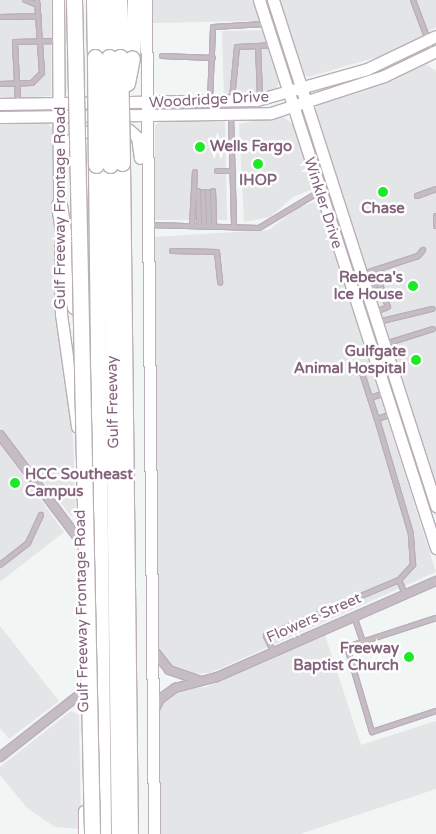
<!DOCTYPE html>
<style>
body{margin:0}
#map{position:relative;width:436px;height:834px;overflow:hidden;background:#f1f5f4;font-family:"Varela Round",sans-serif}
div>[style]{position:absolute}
.built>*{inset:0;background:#e4e5e6}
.roads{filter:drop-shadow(1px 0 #baafb8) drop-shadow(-1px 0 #baafb8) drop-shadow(0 1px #baafb8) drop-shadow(0 -1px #baafb8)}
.lane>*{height:4px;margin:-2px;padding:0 2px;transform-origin:2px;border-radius:2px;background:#c6bdc4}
.street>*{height:8px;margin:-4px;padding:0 4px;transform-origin:4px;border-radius:4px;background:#c6bdc4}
.secondary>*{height:11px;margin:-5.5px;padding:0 5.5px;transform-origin:5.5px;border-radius:5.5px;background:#fff}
.highway>*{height:15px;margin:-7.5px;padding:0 7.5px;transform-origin:7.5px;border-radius:7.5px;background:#fff}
.bridges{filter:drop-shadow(1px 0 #b8b0b6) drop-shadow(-1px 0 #b8b0b6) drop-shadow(0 1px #b8b0b6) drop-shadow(0 -1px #b8b0b6)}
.highway-bridge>*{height:15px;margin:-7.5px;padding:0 7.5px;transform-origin:7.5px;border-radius:7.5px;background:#fff}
.dots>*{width:14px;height:14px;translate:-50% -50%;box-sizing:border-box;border:2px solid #fff;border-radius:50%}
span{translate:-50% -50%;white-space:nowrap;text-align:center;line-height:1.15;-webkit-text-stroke:5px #fff;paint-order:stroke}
.street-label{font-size:15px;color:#83627b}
.poi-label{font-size:15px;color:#83627b;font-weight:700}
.left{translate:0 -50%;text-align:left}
.right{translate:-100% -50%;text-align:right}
</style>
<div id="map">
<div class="built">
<div style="clip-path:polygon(0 0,52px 0,51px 96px,0 99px)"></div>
<div style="clip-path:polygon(152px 0,253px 0,260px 21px,151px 23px)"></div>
<div style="clip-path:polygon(276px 0,436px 0,436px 27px,398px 51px,308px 77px,301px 73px)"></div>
<div style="clip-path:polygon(263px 30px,279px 80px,277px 89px,270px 94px,224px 97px,222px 31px)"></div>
<div style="clip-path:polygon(424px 63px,436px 71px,436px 495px,313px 111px,320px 103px)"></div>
<div style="clip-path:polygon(281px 115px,293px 124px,313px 189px,293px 197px,270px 217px,244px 222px,239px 124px)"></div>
<div style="clip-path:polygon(225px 120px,227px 220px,155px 220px,155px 125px,162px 121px)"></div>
<div style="clip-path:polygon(0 123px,47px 123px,55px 132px,57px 324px,73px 438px,76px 513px,71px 516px,0 427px)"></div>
<div style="clip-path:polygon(318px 201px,436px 572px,210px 673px,185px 674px,165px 660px,158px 644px,153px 237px,269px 230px,297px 208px)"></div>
<div style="clip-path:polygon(0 444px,64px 532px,0 582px)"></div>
<div style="clip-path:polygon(0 626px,59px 701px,9px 739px,0 728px)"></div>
<div style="clip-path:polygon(325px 635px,361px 745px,436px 721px,436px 789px,300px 834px,160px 834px,159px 712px,166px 697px,180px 689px,206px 687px)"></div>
<div style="clip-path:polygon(71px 711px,79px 715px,81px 829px,55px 827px,27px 808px,0 775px,0 767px)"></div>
</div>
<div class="roads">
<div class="lane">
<div style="left:25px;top:0;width:14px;rotate:21deg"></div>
<div style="left:413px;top:0;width:51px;rotate:69.4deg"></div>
<div style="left:0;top:17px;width:39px;rotate:-1deg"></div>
<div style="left:258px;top:46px;width:50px;rotate:87.7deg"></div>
<div style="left:162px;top:56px;width:51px;rotate:2.2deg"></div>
<div style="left:0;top:84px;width:32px;rotate:-2deg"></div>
<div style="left:32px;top:83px;width:14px;rotate:-45deg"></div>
<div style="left:42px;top:73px;width:73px;rotate:-93.9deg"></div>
<div style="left:232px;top:99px;width:52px;rotate:-84.5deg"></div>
<div style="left:237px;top:47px;width:35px;rotate:-3deg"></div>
<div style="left:210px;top:100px;width:73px;rotate:-87.6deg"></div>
<div style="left:213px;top:27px;width:52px;rotate:-3.3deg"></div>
<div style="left:18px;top:102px;width:60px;rotate:-92.9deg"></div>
<div style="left:15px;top:42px;width:42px;rotate:-1.4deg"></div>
<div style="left:231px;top:116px;width:110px;rotate:88.4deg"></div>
<div style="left:217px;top:171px;width:16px"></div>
<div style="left:198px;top:191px;width:35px;rotate:88deg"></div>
<div style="left:213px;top:191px;width:35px;rotate:88deg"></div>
<div style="left:203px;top:192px;width:34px;rotate:88deg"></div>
<div style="left:208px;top:192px;width:34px;rotate:88deg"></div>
<div style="left:417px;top:196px;width:20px;rotate:-20deg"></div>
<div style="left:436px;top:216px;width:10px;rotate:90deg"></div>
<div style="left:149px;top:225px;width:110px;rotate:1.6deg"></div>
<div style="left:259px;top:228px;width:70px;rotate:-31deg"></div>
<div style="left:192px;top:225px;width:53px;rotate:-86.8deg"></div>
<div style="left:172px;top:251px;width:45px;rotate:1.3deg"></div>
<div style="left:217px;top:252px;width:31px;rotate:84deg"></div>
<div style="left:363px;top:274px;width:58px;rotate:-18.1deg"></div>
<div style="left:418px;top:256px;width:8px;rotate:-50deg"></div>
<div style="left:367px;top:288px;width:14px;rotate:-17deg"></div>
<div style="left:380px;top:284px;width:24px;rotate:71deg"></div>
<div style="left:388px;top:307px;width:14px;rotate:159deg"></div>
<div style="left:378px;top:322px;width:56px;rotate:-13.5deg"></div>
<div style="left:385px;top:344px;width:50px;rotate:-17.4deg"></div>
<div style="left:360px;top:367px;width:33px;rotate:72deg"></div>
<div style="left:370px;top:398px;width:16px;rotate:-18deg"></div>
<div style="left:370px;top:398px;width:22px;rotate:72deg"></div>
<div style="left:377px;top:419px;width:16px;rotate:-18deg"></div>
<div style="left:0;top:565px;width:36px;rotate:-38deg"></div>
<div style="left:28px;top:543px;width:31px;rotate:-65deg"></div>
<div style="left:399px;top:580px;width:15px;rotate:67deg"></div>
<div style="left:354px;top:616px;width:28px;rotate:71deg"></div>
<div style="left:436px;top:618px;width:94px;rotate:162deg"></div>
<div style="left:347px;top:647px;width:89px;rotate:73.6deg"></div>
<div style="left:372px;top:732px;width:67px;rotate:-18.2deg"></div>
<div style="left:273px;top:651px;width:17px;rotate:-115deg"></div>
<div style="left:266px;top:636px;width:144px;rotate:-22.8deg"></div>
<div style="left:399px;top:580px;width:21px;rotate:-47deg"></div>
<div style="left:413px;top:565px;width:31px;rotate:-94deg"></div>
<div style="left:411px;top:534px;width:120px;rotate:-106.5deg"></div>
</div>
<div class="street">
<div style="left:0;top:435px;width:134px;rotate:52.9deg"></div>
<div style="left:152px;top:648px;width:28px;rotate:52deg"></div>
<div style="left:169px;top:670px;width:31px;rotate:19deg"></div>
<div style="left:155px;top:709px;width:11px;rotate:-63deg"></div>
<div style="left:160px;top:699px;width:19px;rotate:-36deg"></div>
<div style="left:175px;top:688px;width:43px;rotate:-14.7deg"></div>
<div style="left:217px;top:677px;width:239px;rotate:-23.7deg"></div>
<div style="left:0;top:757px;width:105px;rotate:-38.1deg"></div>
</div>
<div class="secondary">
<div style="left:58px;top:0;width:211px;rotate:89.7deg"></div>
<div style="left:146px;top:0;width:834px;rotate:89.45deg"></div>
<div style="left:259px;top:0;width:576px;rotate:72.1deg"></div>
<div style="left:273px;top:0;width:532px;rotate:72.14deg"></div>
<div style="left:0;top:104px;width:257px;rotate:-0.9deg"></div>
<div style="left:257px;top:100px;width:114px;rotate:-15.7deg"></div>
<div style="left:367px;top:69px;width:76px;rotate:-25.6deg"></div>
<div style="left:0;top:117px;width:271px;rotate:-0.8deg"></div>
<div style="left:271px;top:113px;width:119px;rotate:-18.1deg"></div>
<div style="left:384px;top:76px;width:58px;rotate:-25.7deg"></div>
<div style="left:64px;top:156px;width:13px;rotate:-77deg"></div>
<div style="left:67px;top:143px;width:17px;rotate:-40deg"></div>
<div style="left:80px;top:132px;width:49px;rotate:-2.3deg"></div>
<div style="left:129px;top:130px;width:11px;rotate:41deg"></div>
<div style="left:137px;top:137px;width:21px;rotate:82deg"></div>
<div style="left:60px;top:245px;width:69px;rotate:89.2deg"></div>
<div style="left:61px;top:314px;width:114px;rotate:81.9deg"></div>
<div style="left:84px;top:811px;width:23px;rotate:90deg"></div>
</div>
<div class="highway">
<div style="left:94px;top:0;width:57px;rotate:89deg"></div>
<div style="left:108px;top:0;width:57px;rotate:89deg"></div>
<div style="left:119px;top:0;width:57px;rotate:89deg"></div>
<div style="left:132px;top:58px;width:58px;rotate:-87deg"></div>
<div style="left:122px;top:163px;width:671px;rotate:89.32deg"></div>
<div style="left:96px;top:165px;width:669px;rotate:89.4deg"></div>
<div style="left:110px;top:165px;width:669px;rotate:89.23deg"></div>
<div style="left:59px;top:205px;width:103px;rotate:81.1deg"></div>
</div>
</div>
<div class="bridges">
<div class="highway-bridge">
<div style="left:74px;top:0;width:834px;rotate:88.76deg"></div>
<div style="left:95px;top:57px;width:108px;rotate:89.5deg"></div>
<div style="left:109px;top:57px;width:108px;rotate:89.5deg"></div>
<div style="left:120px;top:57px;width:106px;rotate:88.9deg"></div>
<div style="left:127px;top:83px;width:25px;rotate:-79deg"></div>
</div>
</div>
<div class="dots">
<div style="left:200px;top:147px;background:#1aeb26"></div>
<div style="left:258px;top:164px;background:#1aeb26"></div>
<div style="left:383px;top:192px;background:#1aeb26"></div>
<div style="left:413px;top:286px;background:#1aeb26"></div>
<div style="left:416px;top:360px;background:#1aeb26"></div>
<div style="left:15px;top:483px;background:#1aeb26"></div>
<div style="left:409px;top:657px;background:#1aeb26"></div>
</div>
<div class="street-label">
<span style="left:209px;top:100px;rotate:-3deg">Woodridge Drive</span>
<span style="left:323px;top:203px;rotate:72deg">Winkler Drive</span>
<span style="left:61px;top:208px;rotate:-90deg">Gulf Freeway Frontage Road</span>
<span style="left:113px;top:402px;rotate:-91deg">Gulf Freeway</span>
<span style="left:82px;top:611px;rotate:-91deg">Gulf Freeway Frontage Road</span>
<span style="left:314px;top:618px;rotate:-24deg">Flowers Street</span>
</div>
<div class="poi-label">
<span class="left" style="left:210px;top:147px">Wells Fargo</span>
<span style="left:258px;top:181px">IHOP</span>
<span style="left:383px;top:209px">Chase</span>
<span class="right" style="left:403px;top:286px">Rebeca's<br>Ice House</span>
<span class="right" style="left:406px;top:360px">Gulfgate<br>Animal Hospital</span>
<span class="left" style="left:25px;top:483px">HCC Southeast<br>Campus</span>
<span class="right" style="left:399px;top:657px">Freeway<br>Baptist Church</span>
</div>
</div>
